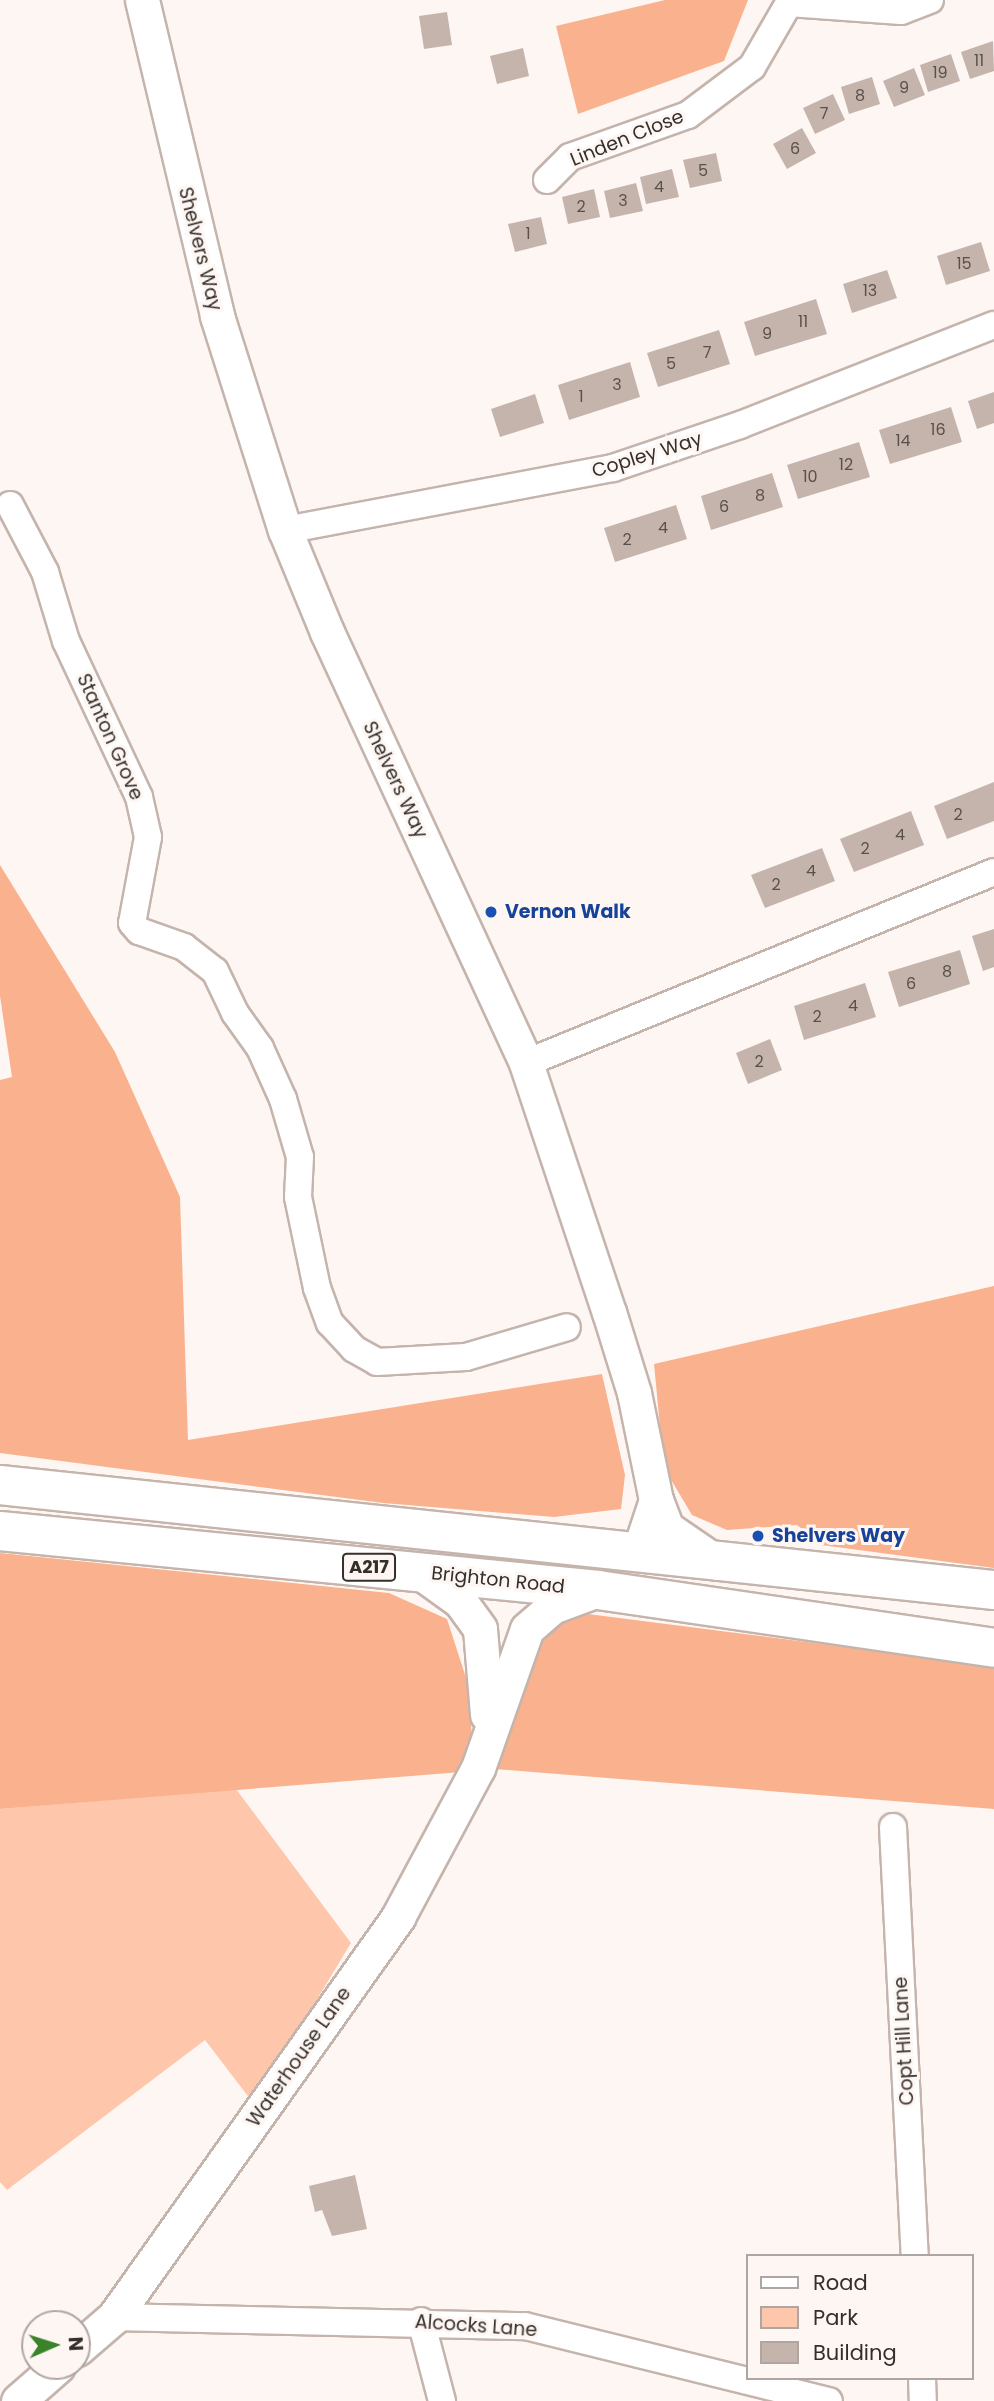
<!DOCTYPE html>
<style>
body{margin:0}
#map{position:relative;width:994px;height:2401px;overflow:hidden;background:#fdf6f3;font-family:Poppins,sans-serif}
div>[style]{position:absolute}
.green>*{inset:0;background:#fec7ac}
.forest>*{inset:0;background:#fab18d}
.building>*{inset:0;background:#c5b4ac}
.roads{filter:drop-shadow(2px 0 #c5b4ac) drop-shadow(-2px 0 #c5b4ac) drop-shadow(0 2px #c5b4ac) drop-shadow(0 -2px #c5b4ac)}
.minor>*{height:26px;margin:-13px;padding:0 13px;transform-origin:13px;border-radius:13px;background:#fff}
.tertiary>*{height:33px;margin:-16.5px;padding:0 16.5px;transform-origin:16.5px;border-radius:16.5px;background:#fff}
.trunk>*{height:38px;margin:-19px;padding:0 19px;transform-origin:19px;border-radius:19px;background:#fff}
.dots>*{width:19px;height:19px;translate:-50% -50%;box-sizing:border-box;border:4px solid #fdf6f3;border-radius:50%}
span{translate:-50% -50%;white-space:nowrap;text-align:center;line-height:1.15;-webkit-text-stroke:6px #fdf6f3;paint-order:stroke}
.number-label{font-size:16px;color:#59504c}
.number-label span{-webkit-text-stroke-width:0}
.shield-label span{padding:2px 5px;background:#fdf6f3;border:2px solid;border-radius:5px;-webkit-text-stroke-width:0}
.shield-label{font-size:18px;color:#352f2c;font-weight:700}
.street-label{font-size:19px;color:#352f2c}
.transit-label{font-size:19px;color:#164399;font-weight:700}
.left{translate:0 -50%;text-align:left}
.legend{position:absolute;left:746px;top:2254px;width:228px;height:126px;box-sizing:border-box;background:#fdf6f3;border:2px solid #ada6a3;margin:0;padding:9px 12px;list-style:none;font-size:21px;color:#352f2c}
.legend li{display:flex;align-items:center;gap:14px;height:35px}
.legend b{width:35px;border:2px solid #ada6a3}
.north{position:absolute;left:21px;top:2310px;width:70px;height:70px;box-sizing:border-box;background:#fdf6f3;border:2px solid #ada6a3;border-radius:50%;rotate:87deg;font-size:19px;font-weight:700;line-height:28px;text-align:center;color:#352f2c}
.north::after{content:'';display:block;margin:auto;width:24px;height:32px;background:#3a8329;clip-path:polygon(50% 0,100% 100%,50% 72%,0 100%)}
</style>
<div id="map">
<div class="green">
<div style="clip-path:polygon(236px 1789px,351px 1943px,254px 2104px,205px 2040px,7px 2190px,0 2182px,0 1809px)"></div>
</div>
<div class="forest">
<div style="clip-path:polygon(665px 0,748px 0,724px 61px,578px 114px,556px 26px)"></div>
<div style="clip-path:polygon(0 865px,115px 1052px,180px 1197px,188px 1440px,602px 1374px,625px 1475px,621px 1509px,554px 1517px,383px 1503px,0 1453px,0 1080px,12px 1077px,0 996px)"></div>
<div style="clip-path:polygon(994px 1286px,994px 1568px,821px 1545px,797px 1525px,727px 1530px,692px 1515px,664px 1468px,654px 1364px)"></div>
<div style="clip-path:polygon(0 1553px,389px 1593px,447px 1619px,468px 1684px,472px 1739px,461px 1772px,0 1809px)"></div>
<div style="clip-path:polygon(580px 1613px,994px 1666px,994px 1809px,495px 1769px,524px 1668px,546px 1629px)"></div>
</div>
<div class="building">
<div style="clip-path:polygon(447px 12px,452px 45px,424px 49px,419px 16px)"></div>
<div style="clip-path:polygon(993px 41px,994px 71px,970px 79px,961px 52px)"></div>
<div style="clip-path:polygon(523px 48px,529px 76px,497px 84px,490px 56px)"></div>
<div style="clip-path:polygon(951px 54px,960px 81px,928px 92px,920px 65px)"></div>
<div style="clip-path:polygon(914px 68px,925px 95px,894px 107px,883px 81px)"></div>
<div style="clip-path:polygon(872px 77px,880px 104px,849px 114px,841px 87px)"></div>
<div style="clip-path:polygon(833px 94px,845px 120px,815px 134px,803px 108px)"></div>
<div style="clip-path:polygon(802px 128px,816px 153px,787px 169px,773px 144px)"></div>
<div style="clip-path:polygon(716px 153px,722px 181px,690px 188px,683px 160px)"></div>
<div style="clip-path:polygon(672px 169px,679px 197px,646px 204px,640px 177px)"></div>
<div style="clip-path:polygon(636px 183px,643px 211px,610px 218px,604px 191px)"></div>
<div style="clip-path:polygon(594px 189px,600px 217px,568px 224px,562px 197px)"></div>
<div style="clip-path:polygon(541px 217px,547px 244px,515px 252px,508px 224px)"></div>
<div style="clip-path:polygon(981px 242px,990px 271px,946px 285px,937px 256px)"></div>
<div style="clip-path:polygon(887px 270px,897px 298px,852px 313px,843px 284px)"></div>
<div style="clip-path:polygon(816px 299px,827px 334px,755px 356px,744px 322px)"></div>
<div style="clip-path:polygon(719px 330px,730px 364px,658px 387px,647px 353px)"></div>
<div style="clip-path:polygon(630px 362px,640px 397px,569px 420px,558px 385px)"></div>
<div style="clip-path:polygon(994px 392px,994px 423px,977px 429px,968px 401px)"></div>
<div style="clip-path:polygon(535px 394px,544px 423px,500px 437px,491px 409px)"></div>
<div style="clip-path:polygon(951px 407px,962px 442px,890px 464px,879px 430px)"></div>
<div style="clip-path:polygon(859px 442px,870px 477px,798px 499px,787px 465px)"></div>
<div style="clip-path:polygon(772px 473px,783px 507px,711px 530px,701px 496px)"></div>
<div style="clip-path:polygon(676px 505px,687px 539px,615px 562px,604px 528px)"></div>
<div style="clip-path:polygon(994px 782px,994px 821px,947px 839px,934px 806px)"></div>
<div style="clip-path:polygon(911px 811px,924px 845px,854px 872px,840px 839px)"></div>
<div style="clip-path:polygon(822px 848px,835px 881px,765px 908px,751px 875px)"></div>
<div style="clip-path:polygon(994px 929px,994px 967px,983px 971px,972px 936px)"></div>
<div style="clip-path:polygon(960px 950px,970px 984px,899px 1007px,888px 972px)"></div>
<div style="clip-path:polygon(865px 983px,876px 1017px,804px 1040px,794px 1006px)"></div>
<div style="clip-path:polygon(770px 1039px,782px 1070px,748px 1084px,736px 1053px)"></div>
<div style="clip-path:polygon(355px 2175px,367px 2229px,332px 2236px,322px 2210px,315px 2212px,309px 2186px)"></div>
</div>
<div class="roads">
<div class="minor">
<div style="left:547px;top:180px;width:33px;rotate:-45deg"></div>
<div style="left:570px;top:157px;width:125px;rotate:-19.6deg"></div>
<div style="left:688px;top:115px;width:80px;rotate:-36.9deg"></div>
<div style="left:752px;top:67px;width:74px;rotate:-60deg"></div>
<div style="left:789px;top:3px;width:112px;rotate:4.1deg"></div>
<div style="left:901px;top:11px;width:31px;rotate:-21deg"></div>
<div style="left:10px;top:505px;width:76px;rotate:62.4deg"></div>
<div style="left:45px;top:572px;width:72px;rotate:73.1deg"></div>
<div style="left:66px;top:641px;width:172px;rotate:64.9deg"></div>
<div style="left:139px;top:797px;width:41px;rotate:77.3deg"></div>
<div style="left:148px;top:837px;width:87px;rotate:100.5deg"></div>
<div style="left:132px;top:923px;width:11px;rotate:49deg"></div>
<div style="left:139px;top:931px;width:48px;rotate:19.6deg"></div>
<div style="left:184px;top:947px;width:39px;rotate:38deg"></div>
<div style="left:215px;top:971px;width:47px;rotate:64.5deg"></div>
<div style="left:235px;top:1013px;width:43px;rotate:54.5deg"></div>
<div style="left:260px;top:1048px;width:56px;rotate:65.7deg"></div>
<div style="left:283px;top:1099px;width:60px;rotate:73.7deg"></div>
<div style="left:300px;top:1157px;width:40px;rotate:92.9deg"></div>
<div style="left:298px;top:1197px;width:93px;rotate:78.2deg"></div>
<div style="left:317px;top:1288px;width:37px;rotate:70deg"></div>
<div style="left:330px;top:1323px;width:35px;rotate:47deg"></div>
<div style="left:354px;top:1349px;width:26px;rotate:29deg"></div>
<div style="left:377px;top:1362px;width:89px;rotate:-3.2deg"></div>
<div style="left:466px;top:1357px;width:105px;rotate:-16.5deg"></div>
<div style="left:285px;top:530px;width:334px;rotate:-10.7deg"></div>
<div style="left:613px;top:468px;width:134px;rotate:-18.7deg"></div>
<div style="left:740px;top:425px;width:273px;rotate:-21.5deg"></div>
<div style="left:526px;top:1063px;width:505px;rotate:-22.2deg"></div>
<div style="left:893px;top:1827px;width:430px;rotate:87.1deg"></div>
<div style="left:114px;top:2317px;width:411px;rotate:1.3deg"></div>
<div style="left:525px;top:2326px;width:313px;rotate:13.9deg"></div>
<div style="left:421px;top:2321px;width:83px;rotate:75.3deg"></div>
<div style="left:922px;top:2378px;width:23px;rotate:88deg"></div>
</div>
<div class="tertiary">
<div style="left:142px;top:0;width:325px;rotate:76.6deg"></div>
<div style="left:217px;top:316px;width:225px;rotate:72.4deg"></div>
<div style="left:285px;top:530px;width:110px;rotate:67.6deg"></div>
<div style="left:327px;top:632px;width:475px;rotate:65.2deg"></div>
<div style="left:526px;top:1063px;width:262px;rotate:71.6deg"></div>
<div style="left:609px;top:1312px;width:85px;rotate:72.8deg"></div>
<div style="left:634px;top:1393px;width:109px;rotate:78.4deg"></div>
<div style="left:656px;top:1500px;width:54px;rotate:108.4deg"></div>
<div style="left:656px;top:1500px;width:30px;rotate:69deg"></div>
<div style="left:667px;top:1528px;width:62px;rotate:34.5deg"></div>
<div style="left:421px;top:1573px;width:48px;rotate:35.7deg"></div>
<div style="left:460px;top:1601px;width:34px;rotate:54deg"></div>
<div style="left:480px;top:1629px;width:86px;rotate:85.3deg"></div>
<div style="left:77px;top:2349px;width:49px;rotate:-40.9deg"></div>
<div style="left:114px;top:2317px;width:491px;rotate:-54.6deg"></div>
<div style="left:398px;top:1917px;width:169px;rotate:-61.8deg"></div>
<div style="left:478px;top:1768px;width:147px;rotate:-70.6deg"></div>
<div style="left:527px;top:1629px;width:33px;rotate:-41deg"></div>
<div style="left:552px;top:1607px;width:49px;rotate:-20.3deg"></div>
<div style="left:18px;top:2401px;width:53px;rotate:-41.2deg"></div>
</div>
<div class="trunk">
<div style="left:0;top:1485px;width:1000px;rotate:6.03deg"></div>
<div style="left:0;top:1531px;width:601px;rotate:5.63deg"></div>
<div style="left:598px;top:1590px;width:400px;rotate:8.3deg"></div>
</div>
</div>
<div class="dots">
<div style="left:491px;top:912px;background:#1a4fb4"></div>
<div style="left:758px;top:1536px;background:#1a4fb4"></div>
</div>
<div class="number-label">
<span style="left:979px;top:61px">11</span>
<span style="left:940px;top:73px">19</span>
<span style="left:904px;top:88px">9</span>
<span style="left:860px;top:96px">8</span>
<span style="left:824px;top:114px">7</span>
<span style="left:795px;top:149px">6</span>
<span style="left:703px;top:171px">5</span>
<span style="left:659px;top:187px">4</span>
<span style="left:623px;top:201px">3</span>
<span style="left:581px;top:207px">2</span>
<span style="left:528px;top:234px">1</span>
<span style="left:964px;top:264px">15</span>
<span style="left:870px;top:291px">13</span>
<span style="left:803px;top:322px">11</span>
<span style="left:767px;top:334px">9</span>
<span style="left:707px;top:353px">7</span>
<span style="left:671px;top:364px">5</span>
<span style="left:617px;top:385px">3</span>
<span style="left:581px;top:397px">1</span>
<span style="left:938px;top:430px">16</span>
<span style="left:903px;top:441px">14</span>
<span style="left:846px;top:465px">12</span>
<span style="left:810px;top:477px">10</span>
<span style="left:760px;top:496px">8</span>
<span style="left:724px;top:507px">6</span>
<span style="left:663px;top:528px">4</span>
<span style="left:627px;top:540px">2</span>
<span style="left:958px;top:815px">2</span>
<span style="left:900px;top:835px">4</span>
<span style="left:865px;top:849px">2</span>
<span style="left:811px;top:871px">4</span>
<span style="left:776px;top:885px">2</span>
<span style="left:947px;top:972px">8</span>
<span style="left:911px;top:984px">6</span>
<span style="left:853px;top:1006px">4</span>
<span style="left:817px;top:1017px">2</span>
<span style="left:759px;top:1062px">2</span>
</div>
<div class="shield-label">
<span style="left:369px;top:1567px">A217</span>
</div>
<div class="street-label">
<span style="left:627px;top:138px;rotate:-22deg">Linden Close</span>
<span style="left:200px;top:249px;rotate:76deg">Shelvers Way</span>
<span style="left:647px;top:455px;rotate:-17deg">Copley Way</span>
<span style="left:110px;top:737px;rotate:66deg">Stanton Grove</span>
<span style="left:395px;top:780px;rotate:65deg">Shelvers Way</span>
<span style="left:498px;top:1580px;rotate:6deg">Brighton Road</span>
<span style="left:904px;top:2041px;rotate:-93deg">Copt Hill Lane</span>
<span style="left:299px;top:2057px;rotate:-55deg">Waterhouse Lane</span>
<span style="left:476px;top:2326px;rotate:4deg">Alcocks Lane</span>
</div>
<div class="transit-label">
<span class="left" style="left:505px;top:912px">Vernon Walk</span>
<span class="left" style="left:772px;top:1536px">Shelvers Way</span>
</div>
<ul class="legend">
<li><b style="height:9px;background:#fff"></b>Road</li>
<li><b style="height:19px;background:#fec7ac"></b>Park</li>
<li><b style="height:19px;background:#c5b4ac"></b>Building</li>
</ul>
<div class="north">N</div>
</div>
